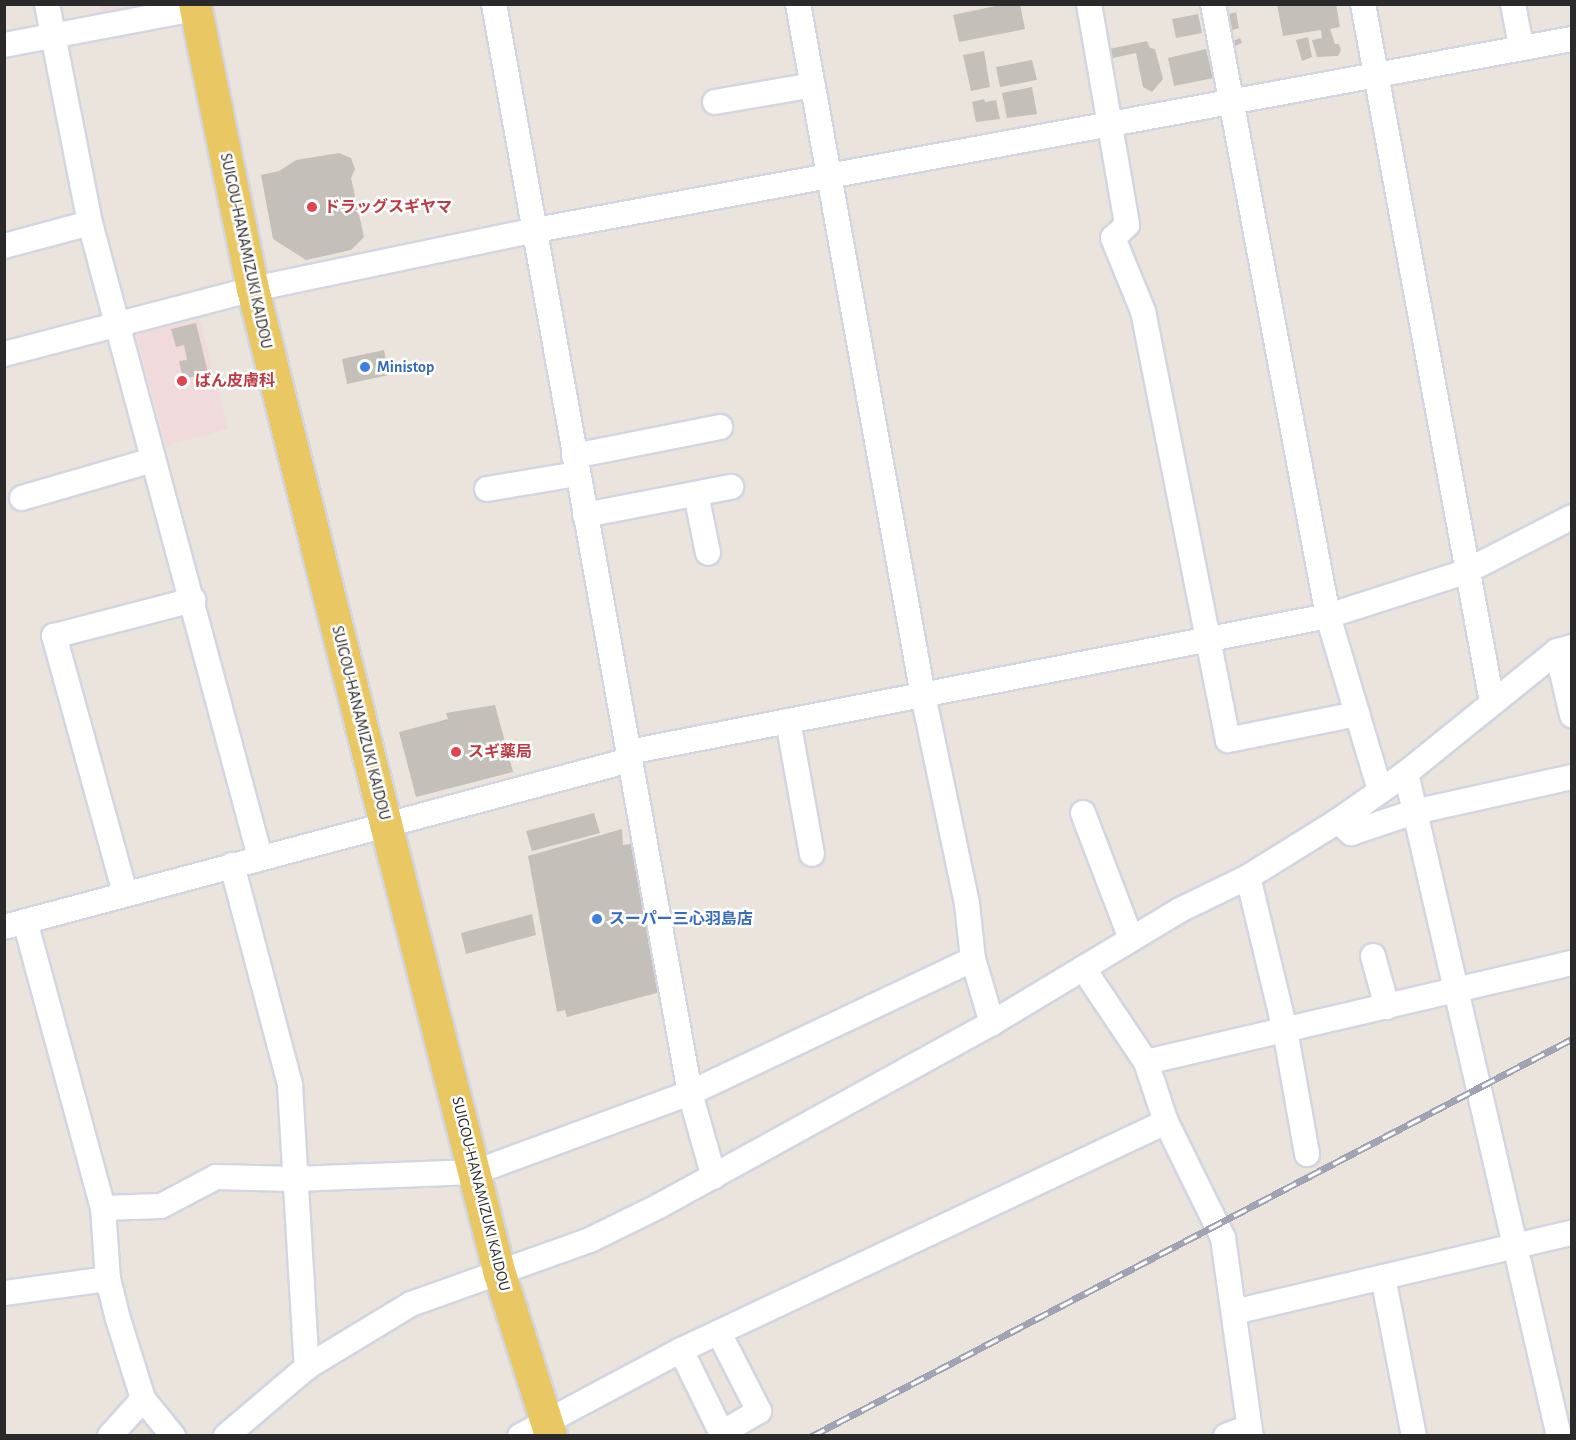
<!DOCTYPE html>
<meta charset="utf-8">
<style>
body{margin:0}
#map{position:relative;width:1576px;height:1440px;overflow:hidden;background:#ebe4dc;font-family:"Alegreya Sans","Noto Sans JP",sans-serif}
div>[style]{position:absolute}
.medical>*{inset:0;background:#f1dadb}
.stream>*{height:5px;margin:-2.5px;padding:0 2.5px;transform-origin:2.5px;border-radius:2.5px;background:#74cbe8}
.building>*{inset:0;background:#c4bfb8}
.roads{filter:drop-shadow(2px 0 #d2d5e2) drop-shadow(-2px 0 #d2d5e2) drop-shadow(0 2px #d2d5e2) drop-shadow(0 -2px #d2d5e2)}
.minor>*{height:24px;margin:-12px;padding:0 12px;transform-origin:12px;border-radius:12px;background:#fff}
.major>*{height:32px;margin:-16px;padding:0 16px;transform-origin:16px;border-radius:16px;background:#e9c863}
.rail>*{height:7px;margin-top:-3.5px;transform-origin:0;background:repeating-linear-gradient(90deg,#fff 0 14px,#9fa3b3 0 28px);box-sizing:border-box;border-block:2px solid #9fa3b3}
.dots>*{width:16px;height:16px;translate:-50% -50%;box-sizing:border-box;border:3px solid #fff;border-radius:50%}
span{translate:-50% -50%;white-space:nowrap;text-align:center;line-height:1.15;-webkit-text-stroke:5px #fff;paint-order:stroke}
.health-label{font-size:16px;color:#be3a42;font-weight:700}
.left{translate:0 -50%;text-align:left}
.street-label{font-size:16px;color:#2a2a2a}
.shop-label{font-size:16px;color:#366cbe;font-weight:700}
.frame{position:absolute;inset:0;border:6px solid #2a2a2a;pointer-events:none}
</style>
<div id="map">
<div class="medical">
<div style="clip-path:polygon(100px 4px,144px 4px,144px 5px,101px 12px)"></div>
<div style="clip-path:polygon(200px 320px,228px 429px,166px 446px,136px 333px)"></div>
</div>
<div class="stream">
<div style="left:531px;top:774px;width:88px;rotate:-15.1deg"></div>
</div>
<div class="building">
<div style="clip-path:polygon(1005px 4px,1020px 4px,1025px 29px,959px 42px,953px 15px)"></div>
<div style="clip-path:polygon(1277px 4px,1336px 4px,1340px 27px,1330px 29px,1335px 44px,1339px 44px,1341px 50px,1338px 56px,1317px 57px,1312px 40px,1322px 38px,1321px 30px,1283px 36px)"></div>
<div style="clip-path:polygon(1236px 12px,1239px 28px,1230px 31px,1226px 15px)"></div>
<div style="clip-path:polygon(1198px 14px,1202px 33px,1176px 38px,1172px 19px)"></div>
<div style="clip-path:polygon(1308px 37px,1312px 57px,1302px 61px,1296px 40px)"></div>
<div style="clip-path:polygon(1240px 38px,1242px 43px,1235px 46px,1233px 41px)"></div>
<div style="clip-path:polygon(1147px 41px,1150px 48px,1155px 49px,1163px 79px,1152px 92px,1143px 87px,1136px 53px,1108px 59px,1105px 50px)"></div>
<div style="clip-path:polygon(1206px 49px,1213px 78px,1174px 86px,1168px 58px)"></div>
<div style="clip-path:polygon(984px 51px,990px 87px,971px 91px,963px 55px)"></div>
<div style="clip-path:polygon(1032px 60px,1037px 80px,1000px 87px,996px 67px)"></div>
<div style="clip-path:polygon(1032px 87px,1037px 114px,1007px 118px,1002px 93px)"></div>
<div style="clip-path:polygon(984px 99px,985px 102px,996px 100px,1000px 119px,976px 122px,972px 102px)"></div>
<div style="clip-path:polygon(339px 153px,351px 158px,355px 169px,351px 178px,364px 237px,351px 250px,306px 260px,273px 239px,261px 175px,279px 171px,296px 160px)"></div>
<div style="clip-path:polygon(196px 323px,208px 373px,183px 379px,179px 361px,187px 360px,184px 345px,176px 347px,171px 329px)"></div>
<div style="clip-path:polygon(384px 350px,389px 375px,347px 384px,342px 359px)"></div>
<div style="clip-path:polygon(495px 705px,513px 772px,416px 797px,399px 732px,448px 719px,446px 713px)"></div>
<div style="clip-path:polygon(594px 813px,600px 833px,532px 851px,526px 831px)"></div>
<div style="clip-path:polygon(622px 829px,623px 845px,640px 843px,660px 992px,567px 1017px,565px 1010px,557px 1012px,528px 856px)"></div>
<div style="clip-path:polygon(532px 914px,536px 935px,466px 954px,461px 933px)"></div>
</div>
<div class="roads">
<div class="minor">
<div style="left:47px;top:4px;width:223px;rotate:78.9deg"></div>
<div style="left:90px;top:223px;width:656px;rotate:74.99deg"></div>
<div style="left:494px;top:4px;width:1106px;rotate:79.8deg"></div>
<div style="left:690px;top:1093px;width:87px;rotate:74.1deg"></div>
<div style="left:798px;top:4px;width:702px;rotate:79.75deg"></div>
<div style="left:923px;top:695px;width:214px;rotate:78.1deg"></div>
<div style="left:967px;top:904px;width:55px;rotate:83.8deg"></div>
<div style="left:973px;top:959px;width:67px;rotate:73.5deg"></div>
<div style="left:1089px;top:4px;width:224px;rotate:80.2deg"></div>
<div style="left:1127px;top:225px;width:19px;rotate:137deg"></div>
<div style="left:1113px;top:238px;width:79px;rotate:67.7deg"></div>
<div style="left:1143px;top:311px;width:437px;rotate:78.8deg"></div>
<div style="left:1228px;top:740px;width:132px;rotate:-11.4deg"></div>
<div style="left:1213px;top:4px;width:623px;rotate:79.36deg"></div>
<div style="left:1328px;top:616px;width:182px;rotate:73.4deg"></div>
<div style="left:1363px;top:4px;width:710px;rotate:79.53deg"></div>
<div style="left:1513px;top:4px;width:43px;rotate:79.2deg"></div>
<div style="left:4px;top:45px;width:194px;rotate:-10.7deg"></div>
<div style="left:715px;top:102px;width:99px;rotate:-9.8deg"></div>
<div style="left:4px;top:246px;width:89px;rotate:-15deg"></div>
<div style="left:4px;top:354px;width:257px;rotate:-14.6deg"></div>
<div style="left:253px;top:289px;width:289px;rotate:-11.8deg"></div>
<div style="left:536px;top:230px;width:1053px;rotate:-10.45deg"></div>
<div style="left:574px;top:456px;width:149px;rotate:-11.2deg"></div>
<div style="left:487px;top:489px;width:91px;rotate:-9.5deg"></div>
<div style="left:696px;top:494px;width:60px;rotate:78.5deg"></div>
<div style="left:22px;top:498px;width:136px;rotate:-16.2deg"></div>
<div style="left:585px;top:515px;width:149px;rotate:-10.9deg"></div>
<div style="left:1557px;top:651px;width:66px;rotate:76.8deg"></div>
<div style="left:788px;top:721px;width:135px;rotate:79.8deg"></div>
<div style="left:629px;top:752px;width:712px;rotate:-11.01deg"></div>
<div style="left:1328px;top:616px;width:144px;rotate:-17.8deg"></div>
<div style="left:1465px;top:572px;width:120px;rotate:-27.2deg"></div>
<div style="left:1406px;top:773px;width:680px;rotate:77.01deg"></div>
<div style="left:1083px;top:813px;width:135px;rotate:69.1deg"></div>
<div style="left:1338px;top:821px;width:18px;rotate:43deg"></div>
<div style="left:1351px;top:833px;width:66px;rotate:-18.4deg"></div>
<div style="left:1414px;top:812px;width:162px;rotate:-12.5deg"></div>
<div style="left:232px;top:865px;width:228px;rotate:75.2deg"></div>
<div style="left:290px;top:1085px;width:283px;rotate:86.6deg"></div>
<div style="left:1248px;top:877px;width:157px;rotate:76.4deg"></div>
<div style="left:1285px;top:1030px;width:126px;rotate:79.9deg"></div>
<div style="left:125px;top:893px;width:267px;rotate:-105.4deg"></div>
<div style="left:54px;top:636px;width:144px;rotate:-14.5deg"></div>
<div style="left:25px;top:921px;width:297px;rotate:74.8deg"></div>
<div style="left:103px;top:1208px;width:71px;rotate:86deg"></div>
<div style="left:108px;top:1279px;width:41px;rotate:76deg"></div>
<div style="left:118px;top:1319px;width:84px;rotate:72.6deg"></div>
<div style="left:143px;top:1399px;width:48px;rotate:51deg"></div>
<div style="left:4px;top:927px;width:648px;rotate:-14.94deg"></div>
<div style="left:1373px;top:956px;width:53px;rotate:74.6deg"></div>
<div style="left:1083px;top:968px;width:113px;rotate:56.2deg"></div>
<div style="left:1146px;top:1062px;width:63px;rotate:71.6deg"></div>
<div style="left:1166px;top:1122px;width:129px;rotate:63.8deg"></div>
<div style="left:1223px;top:1238px;width:200px;rotate:82deg"></div>
<div style="left:1146px;top:1062px;width:437px;rotate:-13.1deg"></div>
<div style="left:103px;top:1208px;width:58px;rotate:-2deg"></div>
<div style="left:161px;top:1206px;width:62px;rotate:-27.8deg"></div>
<div style="left:216px;top:1177px;width:78px;rotate:1.5deg"></div>
<div style="left:294px;top:1179px;width:181px;rotate:-2.2deg"></div>
<div style="left:475px;top:1172px;width:229px;rotate:-20.2deg"></div>
<div style="left:690px;top:1093px;width:313px;rotate:-25.3deg"></div>
<div style="left:1383px;top:1277px;width:162px;rotate:79deg"></div>
<div style="left:4px;top:1293px;width:105px;rotate:-7.7deg"></div>
<div style="left:1234px;top:1312px;width:347px;rotate:-13.2deg"></div>
<div style="left:719px;top:1333px;width:88px;rotate:62.9deg"></div>
<div style="left:759px;top:1411px;width:43px;rotate:149.3deg"></div>
<div style="left:681px;top:1350px;width:96px;rotate:64deg"></div>
<div style="left:110px;top:1436px;width:50px;rotate:-48.3deg"></div>
<div style="left:226px;top:1436px;width:106px;rotate:-40.4deg"></div>
<div style="left:307px;top:1367px;width:122px;rotate:-31.2deg"></div>
<div style="left:411px;top:1304px;width:190px;rotate:-19.7deg"></div>
<div style="left:590px;top:1240px;width:77px;rotate:-26.2deg"></div>
<div style="left:659px;top:1206px;width:380px;rotate:-28.8deg"></div>
<div style="left:992px;top:1023px;width:219px;rotate:-31deg"></div>
<div style="left:1180px;top:910px;width:76px;rotate:-25.9deg"></div>
<div style="left:1248px;top:877px;width:106px;rotate:-31.9deg"></div>
<div style="left:1338px;top:821px;width:83px;rotate:-35.2deg"></div>
<div style="left:1406px;top:773px;width:194px;rotate:-38.9deg"></div>
<div style="left:1557px;top:651px;width:16px;rotate:-15deg"></div>
<div style="left:520px;top:1436px;width:183px;rotate:-28.1deg"></div>
<div style="left:681px;top:1350px;width:536px;rotate:-25.18deg"></div>
<div style="left:1226px;top:1436px;width:25px;rotate:-21deg"></div>
</div>
<div class="major">
<div style="left:195px;top:4px;width:291px;rotate:78.5deg"></div>
<div style="left:253px;top:289px;width:551px;rotate:76.04deg"></div>
<div style="left:386px;top:824px;width:464px;rotate:75.8deg"></div>
<div style="left:500px;top:1274px;width:170px;rotate:72.5deg"></div>
</div>
</div>
<div class="rail">
<div style="left:812px;top:1436px;width:857px;rotate:-27.58deg"></div>
</div>
<div class="dots">
<div style="left:312px;top:207px;background:#e0444e"></div>
<div style="left:365px;top:367px;background:#3f7fe0"></div>
<div style="left:182px;top:381px;background:#e0444e"></div>
<div style="left:456px;top:752px;background:#e0444e"></div>
<div style="left:597px;top:919px;background:#3f7fe0"></div>
</div>
<div class="health-label">
<span class="left" style="left:324px;top:207px">ドラッグスギヤマ</span>
<span class="left" style="left:195px;top:381px">ばん皮膚科</span>
<span class="left" style="left:468px;top:752px">スギ薬局</span>
</div>
<div class="street-label">
<span style="left:246px;top:251px;rotate:78deg">SUIGOU-HANAMIZUKI KAIDOU</span>
<span style="left:361px;top:723px;rotate:76deg">SUIGOU-HANAMIZUKI KAIDOU</span>
<span style="left:481px;top:1194px;rotate:76deg">SUIGOU-HANAMIZUKI KAIDOU</span>
</div>
<div class="shop-label">
<span class="left" style="left:377px;top:367px">Ministop</span>
<span class="left" style="left:609px;top:919px">スーパー三心羽島店</span>
</div>
<div class="frame"></div>
</div>
